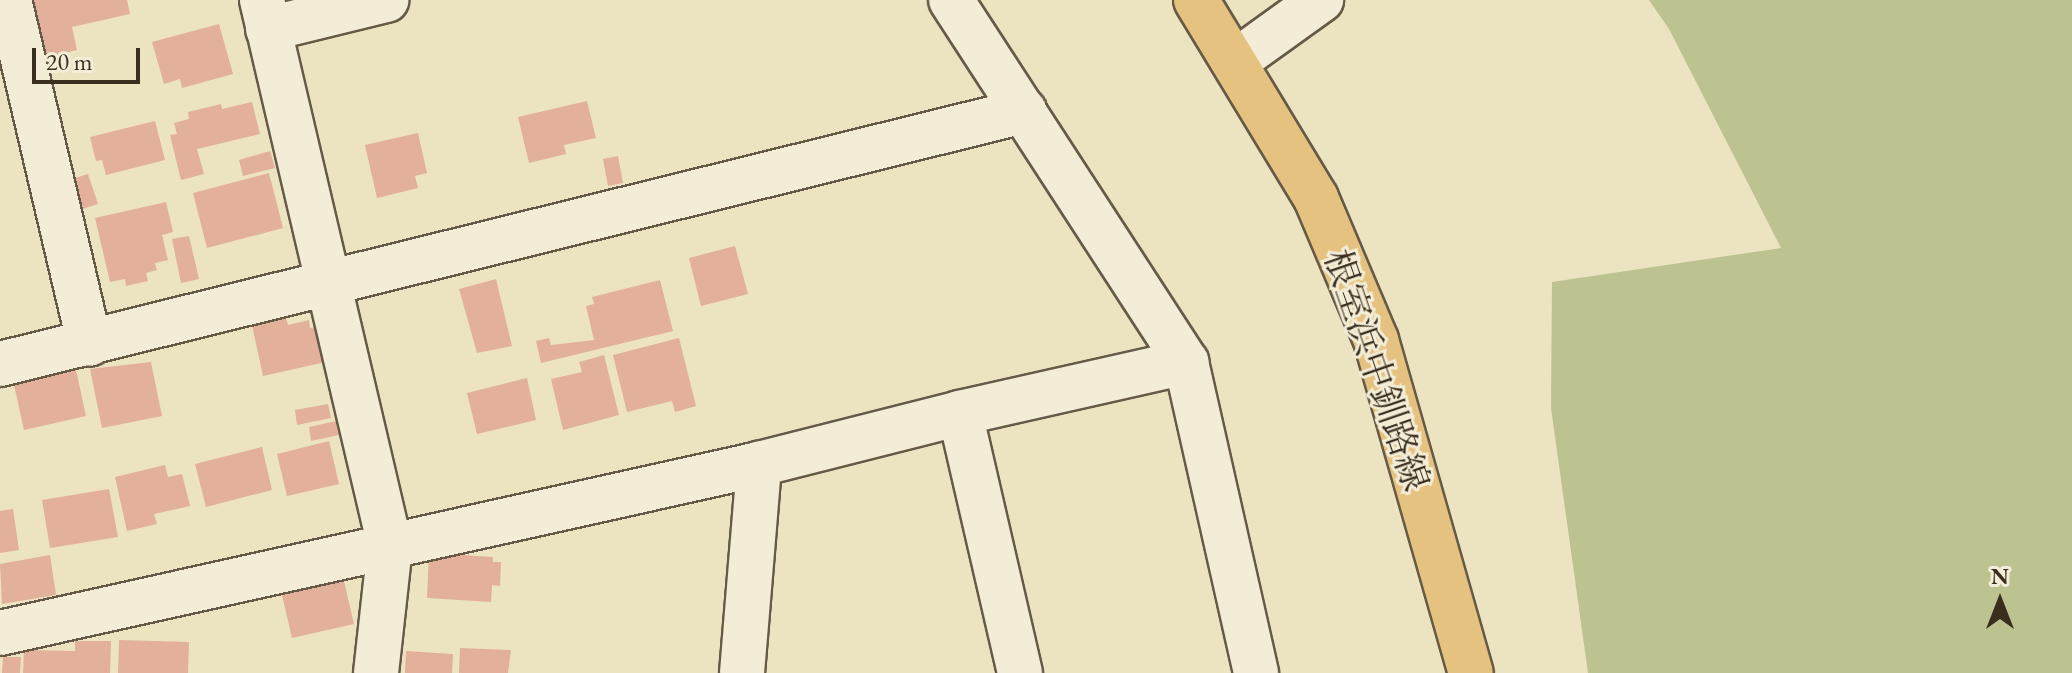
<!DOCTYPE html>
<meta charset="utf-8">
<style>
body{margin:0}
#map{position:relative;width:2072px;height:673px;overflow:hidden;background:#ece3c1;font-family:"EB Garamond","Noto Serif JP",serif}
div>[style]{position:absolute}
.green>*{inset:0;background:#bcc390}
.building>*{inset:0;background:#e2b09b}
.roads{filter:drop-shadow(2px 0 #665a47) drop-shadow(-2px 0 #665a47) drop-shadow(0 2px #665a47) drop-shadow(0 -2px #665a47)}
.minor>*{height:44px;margin:-22px;padding:0 22px;transform-origin:22px;border-radius:22px;background:#f3edd7}
.major>*{height:44px;margin:-22px;padding:0 22px;transform-origin:22px;border-radius:22px;background:#e6c280}
span{translate:-50% -50%;white-space:nowrap;text-align:center;line-height:1.15;-webkit-text-stroke:6px #f3edd7;paint-order:stroke}
.street-label{font-size:36px;color:#392d1e}
.north{position:absolute;left:1960px;top:561px;width:80px;height:80px;-webkit-text-stroke:6px #f3edd7;paint-order:stroke;rotate:0deg;font-size:22px;font-weight:700;line-height:32px;text-align:center;color:#392d1e}
.north::after{content:'';display:block;margin:auto;width:28px;height:36px;background:#392d1e;clip-path:polygon(50% 0,100% 100%,50% 72%,0 100%)}
.scale{position:absolute;left:32px;top:48px;width:108px;height:36px;box-sizing:border-box;border:4px solid #392d1e;border-top:0;padding-left:10px;font-size:24px;line-height:28px;white-space:nowrap;color:#392d1e;-webkit-text-stroke:6px #f3edd7;paint-order:stroke}
</style>
<div id="map">
<div class="green">
<div style="clip-path:polygon(1649px 0,2072px 0,2072px 673px,1588px 673px,1551px 408px,1552px 282px,1781px 248px,1669px 29px)"></div>
</div>
<div class="building">
<div style="clip-path:polygon(29px 0,127px 0,130px 14px,72px 27px,77px 50px,43px 58px)"></div>
<div style="clip-path:polygon(219px 24px,233px 74px,182px 88px,180px 79px,164px 84px,152px 42px)"></div>
<div style="clip-path:polygon(587px 101px,596px 138px,564px 145px,566px 154px,529px 163px,518px 117px)"></div>
<div style="clip-path:polygon(252px 102px,260px 134px,197px 149px,204px 174px,181px 180px,170px 135px,177px 134px,174px 123px,189px 119px,188px 112px,221px 104px,222px 109px)"></div>
<div style="clip-path:polygon(155px 121px,165px 160px,106px 175px,102px 160px,96px 161px,90px 137px)"></div>
<div style="clip-path:polygon(418px 133px,427px 173px,415px 176px,418px 188px,377px 198px,365px 145px)"></div>
<div style="clip-path:polygon(270px 151px,275px 168px,243px 176px,239px 160px)"></div>
<div style="clip-path:polygon(618px 156px,623px 183px,608px 186px,603px 159px)"></div>
<div style="clip-path:polygon(269px 173px,283px 228px,207px 248px,193px 193px)"></div>
<div style="clip-path:polygon(88px 174px,98px 204px,79px 210px,69px 180px)"></div>
<div style="clip-path:polygon(166px 202px,173px 232px,162px 235px,168px 260px,155px 263px,157px 270px,146px 273px,148px 281px,126px 286px,125px 279px,110px 282px,95px 218px)"></div>
<div style="clip-path:polygon(189px 236px,199px 279px,181px 283px,172px 239px)"></div>
<div style="clip-path:polygon(735px 246px,748px 294px,701px 306px,689px 258px)"></div>
<div style="clip-path:polygon(496px 279px,512px 346px,477px 353px,459px 289px)"></div>
<div style="clip-path:polygon(660px 280px,673px 331px,541px 363px,536px 341px,549px 338px,551px 345px,594px 340px,586px 306px,594px 304px,592px 297px)"></div>
<div style="clip-path:polygon(286px 318px,288px 325px,309px 320px,310px 328px,323px 326px,330px 361px,263px 376px,252px 325px)"></div>
<div style="clip-path:polygon(679px 338px,696px 406px,675px 412px,672px 401px,627px 412px,613px 355px)"></div>
<div style="clip-path:polygon(604px 355px,619px 415px,563px 430px,551px 379px,582px 372px,579px 362px)"></div>
<div style="clip-path:polygon(151px 362px,162px 416px,102px 428px,90px 369px)"></div>
<div style="clip-path:polygon(76px 370px,86px 416px,24px 430px,14px 385px)"></div>
<div style="clip-path:polygon(527px 378px,536px 420px,477px 434px,467px 393px)"></div>
<div style="clip-path:polygon(328px 404px,331px 418px,297px 425px,295px 410px)"></div>
<div style="clip-path:polygon(336px 421px,339px 435px,311px 441px,309px 427px)"></div>
<div style="clip-path:polygon(329px 441px,339px 484px,287px 496px,277px 454px)"></div>
<div style="clip-path:polygon(262px 447px,272px 490px,206px 507px,195px 464px)"></div>
<div style="clip-path:polygon(165px 465px,168px 477px,182px 474px,190px 506px,154px 514px,157px 524px,127px 531px,115px 477px)"></div>
<div style="clip-path:polygon(109px 489px,118px 537px,50px 548px,42px 500px)"></div>
<div style="clip-path:polygon(13px 509px,19px 550px,0 553px,0 511px)"></div>
<div style="clip-path:polygon(429px 553px,493px 557px,493px 562px,501px 562px,500px 586px,492px 585px,491px 602px,427px 598px)"></div>
<div style="clip-path:polygon(50px 555px,56px 595px,2px 604px,0 564px)"></div>
<div style="clip-path:polygon(344px 581px,354px 624px,292px 638px,282px 595px)"></div>
<div style="clip-path:polygon(119px 640px,189px 642px,188px 673px,118px 673px)"></div>
<div style="clip-path:polygon(75px 641px,111px 641px,110px 673px,23px 673px,24px 650px,75px 651px)"></div>
<div style="clip-path:polygon(460px 648px,511px 650px,508px 673px,459px 673px)"></div>
<div style="clip-path:polygon(406px 651px,453px 654px,452px 673px,405px 673px)"></div>
<div style="clip-path:polygon(3px 657px,21px 657px,20px 673px,2px 673px)"></div>
</div>
<div class="roads">
<div class="minor">
<div style="left:9px;top:0;width:353px;rotate:76.8deg"></div>
<div style="left:262px;top:0;width:561px;rotate:76.81deg"></div>
<div style="left:390px;top:546px;width:128px;rotate:96.3deg"></div>
<div style="left:951px;top:0;width:432px;rotate:57deg"></div>
<div style="left:1186px;top:362px;width:319px;rotate:77.3deg"></div>
<div style="left:268px;top:29px;width:122px;rotate:-13.8deg"></div>
<div style="left:1236px;top:61px;width:105px;rotate:-35.7deg"></div>
<div style="left:0;top:364px;width:1055px;rotate:-13.88deg"></div>
<div style="left:960px;top:413px;width:267px;rotate:77deg"></div>
<div style="left:0;top:633px;width:778px;rotate:-12.55deg"></div>
<div style="left:759px;top:464px;width:207px;rotate:-14.2deg"></div>
<div style="left:960px;top:413px;width:232px;rotate:-12.7deg"></div>
<div style="left:742px;top:673px;width:210px;rotate:-85.3deg"></div>
</div>
<div class="major">
<div style="left:1196px;top:0;width:232px;rotate:58.8deg"></div>
<div style="left:1316px;top:198px;width:154px;rotate:67.1deg"></div>
<div style="left:1376px;top:340px;width:346px;rotate:74.1deg"></div>
</div>
</div>
<div class="street-label">
<span style="left:1377px;top:370px;rotate:71deg">根室浜中釧路線</span>
</div>
<div class="north">N</div>
<div class="scale">20 m</div>
</div>
